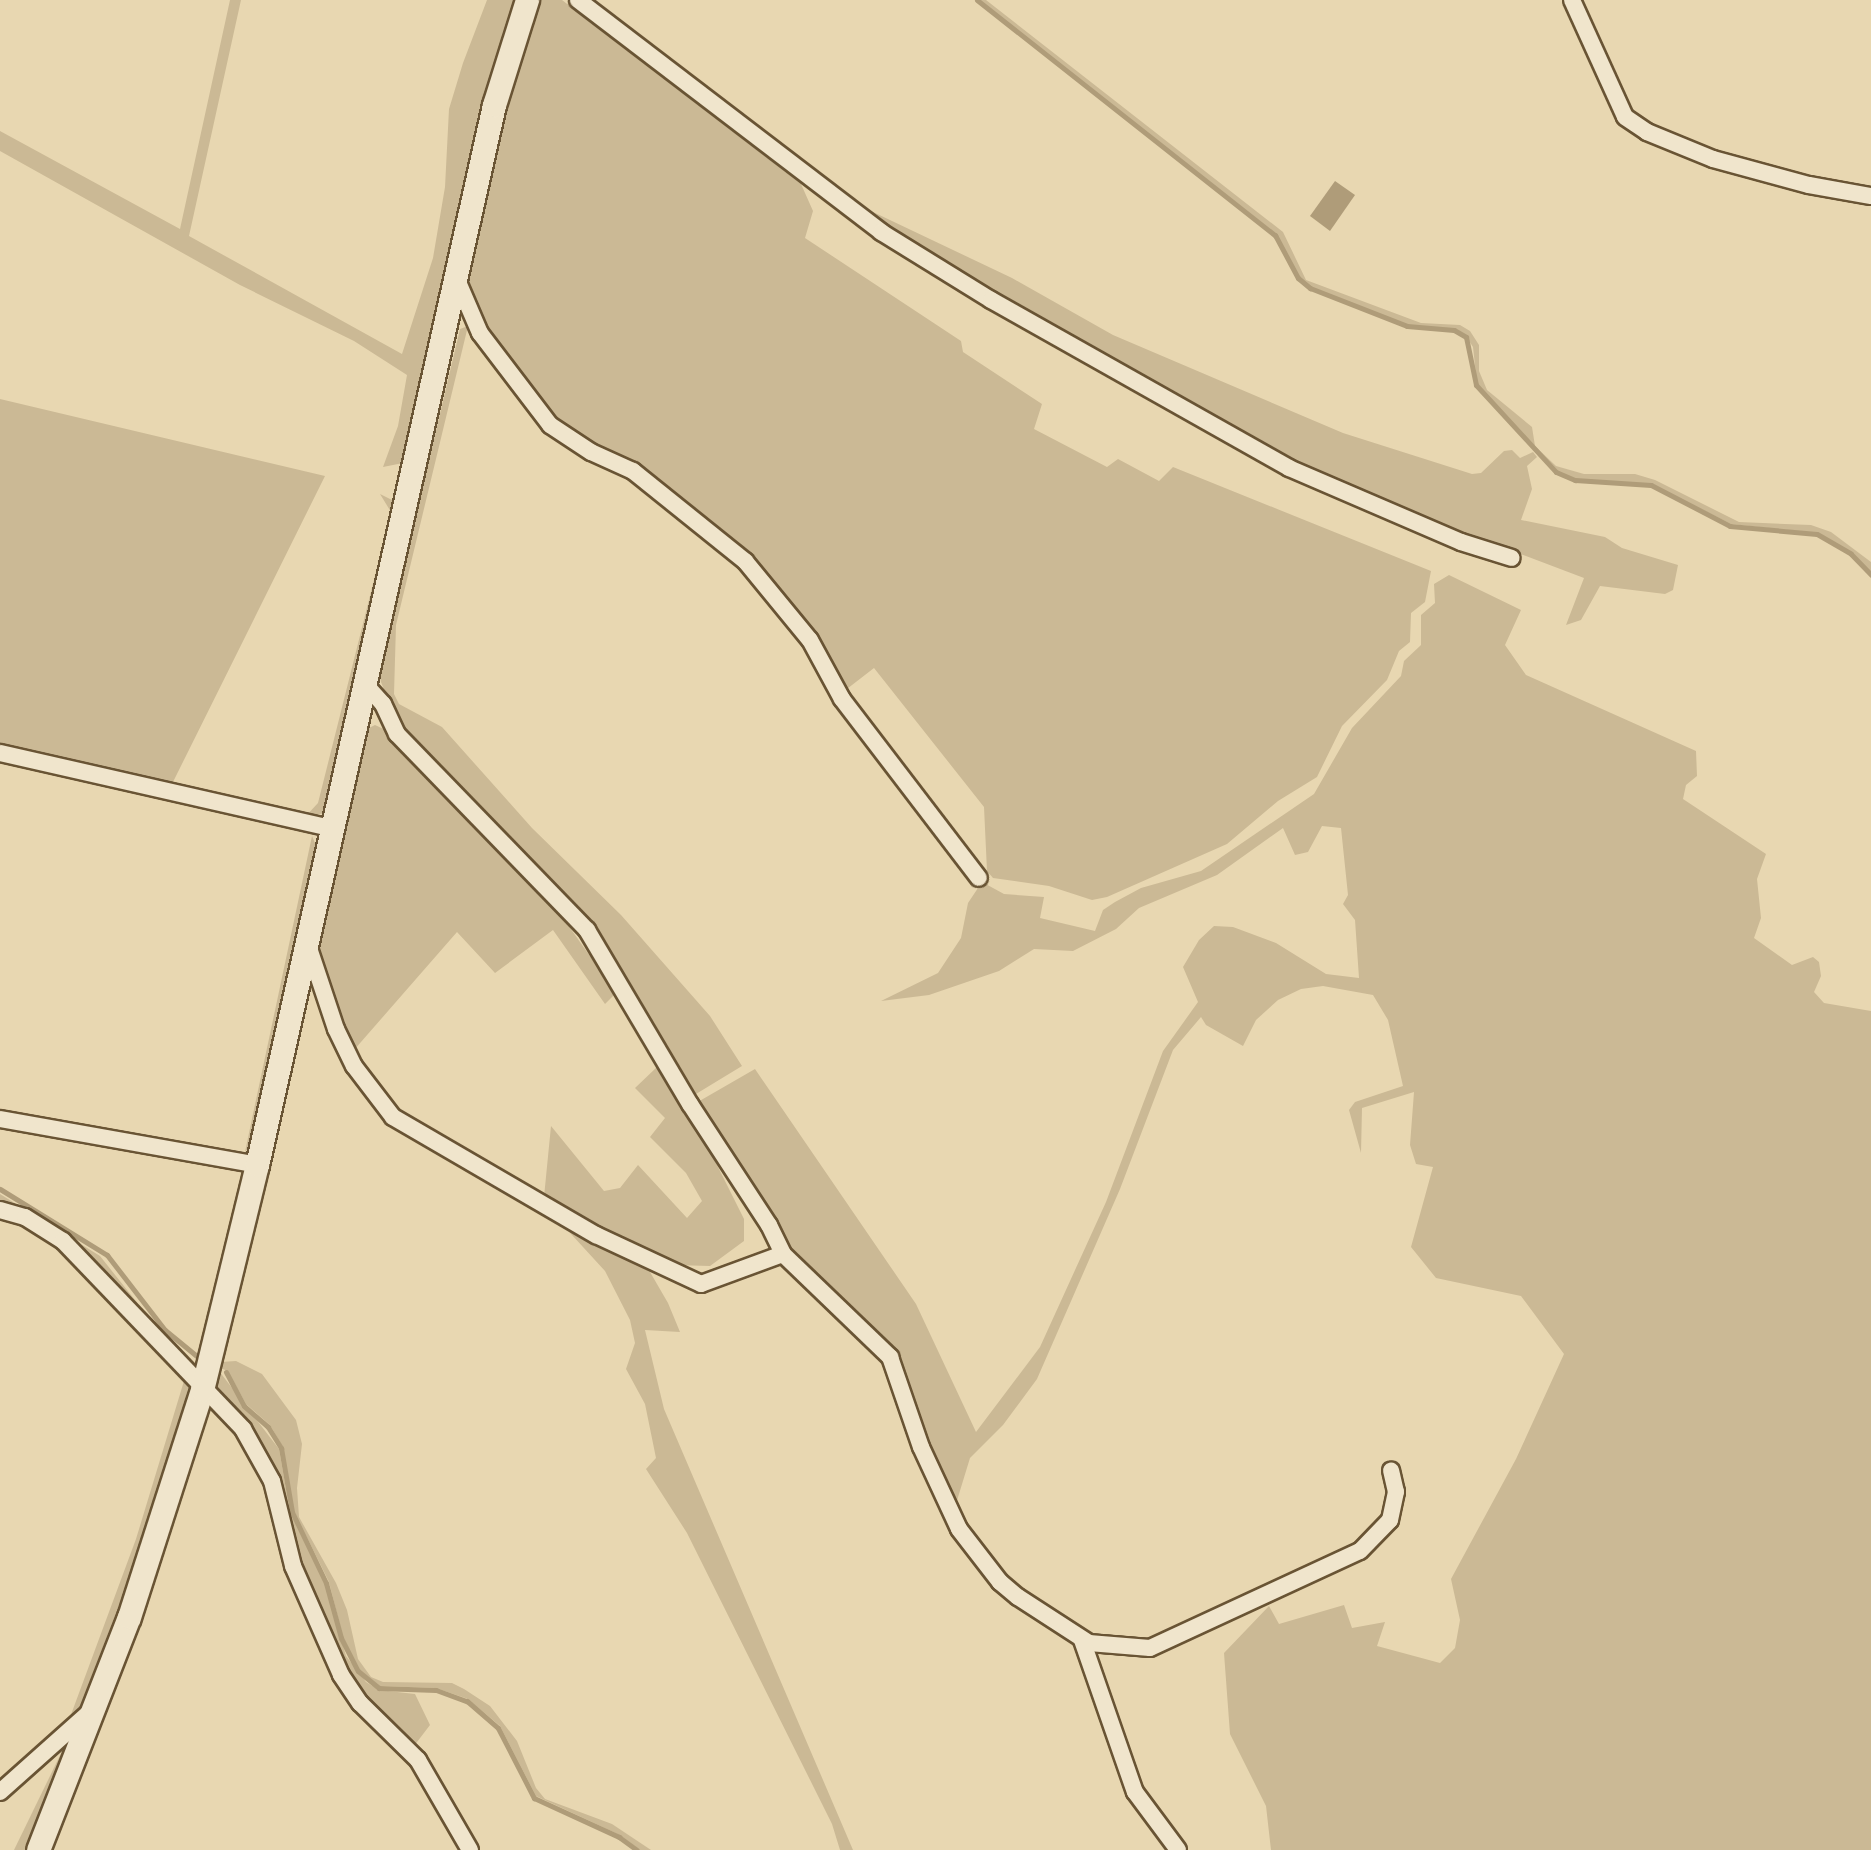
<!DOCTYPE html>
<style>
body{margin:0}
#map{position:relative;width:1871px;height:1850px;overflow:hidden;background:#e8d7b1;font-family:"IM FELL French Canon",serif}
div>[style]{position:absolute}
.green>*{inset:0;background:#cbb995}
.water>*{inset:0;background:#af9c79}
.stream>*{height:5px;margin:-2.5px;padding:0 2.5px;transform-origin:2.5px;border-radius:2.5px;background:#af9c79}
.roads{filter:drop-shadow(2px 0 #695434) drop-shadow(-2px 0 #695434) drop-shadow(0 2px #695434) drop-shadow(0 -2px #695434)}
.street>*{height:16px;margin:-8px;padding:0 8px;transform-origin:8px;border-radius:8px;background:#f0e5cc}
.secondary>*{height:23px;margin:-11.5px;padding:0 11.5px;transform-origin:11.5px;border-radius:11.5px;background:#f0e5cc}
span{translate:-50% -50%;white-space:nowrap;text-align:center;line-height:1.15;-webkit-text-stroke:6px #f0e5cc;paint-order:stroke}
</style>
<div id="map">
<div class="green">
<div style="clip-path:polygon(230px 0,241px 0,189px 236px,402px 354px,433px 258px,445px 187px,449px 109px,463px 63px,487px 0,515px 0,480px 119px,403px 463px,383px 467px,398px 426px,407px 375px,354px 341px,240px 285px,0 151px,0 131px,180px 229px)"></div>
<div style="clip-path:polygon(538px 0,562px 0,801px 184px,813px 211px,805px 238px,961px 341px,963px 352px,1042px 404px,1034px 429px,1107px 467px,1118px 459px,1159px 481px,1173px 467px,1431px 571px,1425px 602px,1411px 613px,1410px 642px,1399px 651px,1387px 680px,1342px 726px,1317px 777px,1278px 801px,1227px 844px,1107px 897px,1092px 900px,1049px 886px,993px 878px,987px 871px,984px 807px,874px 668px,843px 692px,768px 582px,597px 450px,560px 426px,481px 323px,461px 279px,494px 129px)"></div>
<div style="clip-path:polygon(979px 0,986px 0,1283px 232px,1306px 280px,1421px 323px,1460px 325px,1470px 331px,1479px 345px,1479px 371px,1487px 390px,1532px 427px,1535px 446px,1556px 466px,1584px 474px,1635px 474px,1655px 480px,1739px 522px,1811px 525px,1831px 532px,1871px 562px,1871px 574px,1851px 553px,1817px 533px,1731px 524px,1651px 484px,1575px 479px,1556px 471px,1477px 384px,1473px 347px,1466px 336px,1454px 329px,1408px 325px,1311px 287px,1299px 277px,1276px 234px)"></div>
<div style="clip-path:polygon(852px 202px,1012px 278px,1113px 335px,1343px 433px,1472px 474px,1481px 473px,1504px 451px,1512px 450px,1520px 458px,1533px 452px,1537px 457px,1527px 466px,1532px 489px,1521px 520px,1605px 537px,1622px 548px,1678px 565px,1673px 590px,1665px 594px,1600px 586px,1581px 620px,1566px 625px,1584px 578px,1433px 521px,1284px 458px,1091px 352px,882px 227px)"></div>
<div style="clip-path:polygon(468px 326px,396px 625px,394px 694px,399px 704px,442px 727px,532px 828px,621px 915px,710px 1016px,742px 1066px,691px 1097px,609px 960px,400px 730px,381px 682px,379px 672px,460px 329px)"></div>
<div style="clip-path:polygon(0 399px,325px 476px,173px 782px,175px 787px,0 747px)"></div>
<div style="clip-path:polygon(380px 494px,396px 502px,325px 813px,305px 817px,318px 803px,391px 512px)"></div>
<div style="clip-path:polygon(1449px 575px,1521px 610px,1505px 645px,1526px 675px,1696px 751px,1697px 776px,1686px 785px,1683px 799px,1766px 854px,1757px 879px,1761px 918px,1754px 938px,1792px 965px,1813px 957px,1819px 962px,1821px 976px,1814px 992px,1824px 1003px,1871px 1011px,1871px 1850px,1271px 1850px,1266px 1806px,1230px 1734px,1224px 1653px,1269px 1606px,1279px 1624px,1344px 1605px,1352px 1628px,1385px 1622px,1377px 1646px,1440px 1663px,1455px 1648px,1460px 1620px,1451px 1579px,1516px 1459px,1564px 1354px,1521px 1296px,1436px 1278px,1411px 1247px,1433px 1167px,1416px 1164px,1410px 1145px,1414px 1092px,1362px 1108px,1361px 1153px,1349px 1110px,1355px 1102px,1403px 1086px,1388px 1020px,1373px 995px,1323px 986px,1301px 989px,1278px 1000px,1256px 1020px,1243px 1046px,1206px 1025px,1201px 1017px,1173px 1050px,1120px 1189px,1037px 1379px,1003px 1425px,970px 1458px,955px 1507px,925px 1440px,903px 1373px,797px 1257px,696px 1103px,755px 1069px,916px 1304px,976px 1432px,1040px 1347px,1106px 1202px,1163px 1051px,1198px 1002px,1183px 967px,1199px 940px,1214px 926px,1233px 927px,1276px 943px,1326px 974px,1359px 978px,1355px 920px,1343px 904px,1348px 895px,1341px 828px,1322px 826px,1308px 852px,1295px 855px,1283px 828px,1217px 875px,1139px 908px,1116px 929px,1073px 951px,1034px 949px,999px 971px,929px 995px,881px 1001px,938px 973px,961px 938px,968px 903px,982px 882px,1004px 894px,1044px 897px,1040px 918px,1095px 931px,1103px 910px,1115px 902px,1141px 888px,1201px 871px,1314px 794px,1352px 728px,1401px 676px,1404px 661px,1421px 645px,1421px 615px,1435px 603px,1434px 584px)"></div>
<div style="clip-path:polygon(375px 725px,390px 732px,556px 908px,616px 993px,605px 1004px,553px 930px,495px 973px,457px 932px,354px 1050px,316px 948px,367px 729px)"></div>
<div style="clip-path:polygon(312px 836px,317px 848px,253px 1143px,245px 1152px)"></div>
<div style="clip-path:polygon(657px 1067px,713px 1157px,744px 1219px,744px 1241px,710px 1266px,674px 1265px,544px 1197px,551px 1126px,604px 1191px,620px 1188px,638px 1165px,687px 1218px,702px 1201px,686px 1173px,650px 1137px,665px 1118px,635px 1088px)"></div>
<div style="clip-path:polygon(0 1194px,100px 1256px,162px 1334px,195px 1364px,194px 1369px,95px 1264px,0 1207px)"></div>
<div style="clip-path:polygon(561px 1223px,650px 1272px,668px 1303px,680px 1332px,645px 1330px,664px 1409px,853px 1850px,840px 1850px,832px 1824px,687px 1533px,646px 1469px,656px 1458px,645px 1404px,626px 1369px,635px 1343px,630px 1320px,605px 1271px)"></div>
<div style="clip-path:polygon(236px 1361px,262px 1374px,296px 1420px,302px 1444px,297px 1488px,299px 1517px,336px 1583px,347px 1610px,358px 1659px,371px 1677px,383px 1682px,452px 1683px,464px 1689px,490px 1706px,517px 1741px,536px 1788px,545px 1799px,612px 1824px,651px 1850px,640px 1850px,620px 1835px,536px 1796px,500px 1726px,468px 1699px,436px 1688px,380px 1686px,360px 1670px,343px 1637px,329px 1582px,294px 1511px,283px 1447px,270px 1425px,246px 1404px,228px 1371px,220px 1368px,221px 1362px)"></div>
<div style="clip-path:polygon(219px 1371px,279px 1449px,290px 1512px,325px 1584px,346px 1656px,366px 1682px,379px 1690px,415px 1694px,430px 1725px,414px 1746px,354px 1685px,297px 1550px,279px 1479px,249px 1428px,213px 1392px)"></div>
<div style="clip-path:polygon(184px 1381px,189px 1384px,180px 1423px,144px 1540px,78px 1712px,69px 1720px,136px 1539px)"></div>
<div style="clip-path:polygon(68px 1739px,74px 1740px,30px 1850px,14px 1850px)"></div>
</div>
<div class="water">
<div style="clip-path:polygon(1335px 181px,1355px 195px,1330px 231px,1310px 216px)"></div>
</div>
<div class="stream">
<div style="left:977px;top:0;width:380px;rotate:38.3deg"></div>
<div style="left:1275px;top:235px;width:49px;rotate:61.9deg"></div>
<div style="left:1298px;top:278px;width:16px;rotate:40deg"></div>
<div style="left:1310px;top:288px;width:104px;rotate:21.4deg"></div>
<div style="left:1407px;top:326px;width:47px;rotate:4.9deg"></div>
<div style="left:1454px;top:330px;width:14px;rotate:30deg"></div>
<div style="left:1466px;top:337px;width:49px;rotate:78.2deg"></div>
<div style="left:1476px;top:385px;width:118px;rotate:47.4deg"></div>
<div style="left:1556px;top:472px;width:21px;rotate:23deg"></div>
<div style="left:1575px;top:480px;width:76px;rotate:3.8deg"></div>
<div style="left:1651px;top:485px;width:89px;rotate:27.4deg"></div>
<div style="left:1730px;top:526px;width:87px;rotate:5.3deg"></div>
<div style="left:1817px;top:534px;width:39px;rotate:30deg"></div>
<div style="left:1851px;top:554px;width:29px;rotate:46deg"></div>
<div style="left:0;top:1189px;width:126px;rotate:31.7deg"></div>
<div style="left:107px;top:1255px;width:95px;rotate:52.3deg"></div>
<div style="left:165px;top:1330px;width:50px;rotate:39.4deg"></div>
<div style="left:226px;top:1372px;width:38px;rotate:62deg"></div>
<div style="left:244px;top:1406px;width:32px;rotate:41deg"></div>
<div style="left:268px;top:1427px;width:25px;rotate:58deg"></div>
<div style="left:281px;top:1448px;width:65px;rotate:80.2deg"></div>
<div style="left:292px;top:1512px;width:79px;rotate:64.4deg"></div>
<div style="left:326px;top:1583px;width:57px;rotate:74.7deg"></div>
<div style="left:341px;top:1638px;width:37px;rotate:63deg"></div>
<div style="left:358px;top:1671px;width:27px;rotate:39deg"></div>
<div style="left:379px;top:1688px;width:57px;rotate:2deg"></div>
<div style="left:436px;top:1690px;width:33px;rotate:20deg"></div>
<div style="left:467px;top:1701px;width:41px;rotate:41.1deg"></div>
<div style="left:498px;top:1728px;width:79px;rotate:62.8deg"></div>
<div style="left:534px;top:1798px;width:94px;rotate:24.6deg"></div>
<div style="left:619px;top:1837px;width:22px;rotate:36deg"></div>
</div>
<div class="roads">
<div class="street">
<div style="left:578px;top:0;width:382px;rotate:37.4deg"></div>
<div style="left:881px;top:232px;width:129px;rotate:31.7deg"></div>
<div style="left:991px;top:300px;width:342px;rotate:29.4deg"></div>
<div style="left:1289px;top:468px;width:187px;rotate:23.3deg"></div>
<div style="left:1461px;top:542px;width:53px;rotate:17.4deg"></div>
<div style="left:1572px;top:0;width:128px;rotate:65.6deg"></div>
<div style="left:1625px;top:117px;width:27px;rotate:34deg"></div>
<div style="left:1647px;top:132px;width:71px;rotate:22.2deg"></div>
<div style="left:1713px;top:159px;width:99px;rotate:15.2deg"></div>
<div style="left:1809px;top:185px;width:63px;rotate:10.1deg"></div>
<div style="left:455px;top:275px;width:63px;rotate:66.7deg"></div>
<div style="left:480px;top:333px;width:116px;rotate:52.7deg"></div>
<div style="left:550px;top:425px;width:49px;rotate:33.4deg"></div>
<div style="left:591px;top:452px;width:46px;rotate:24.3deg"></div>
<div style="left:633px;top:471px;width:144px;rotate:38.8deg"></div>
<div style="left:745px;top:561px;width:102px;rotate:50.6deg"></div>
<div style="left:810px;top:640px;width:67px;rotate:61.5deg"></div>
<div style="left:842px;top:699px;width:225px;rotate:52.6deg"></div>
<div style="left:365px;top:684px;width:27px;rotate:48deg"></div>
<div style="left:383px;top:704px;width:33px;rotate:65deg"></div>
<div style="left:397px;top:734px;width:273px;rotate:45.9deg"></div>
<div style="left:587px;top:930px;width:202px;rotate:59.4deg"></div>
<div style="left:690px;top:1104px;width:145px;rotate:56.9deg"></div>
<div style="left:769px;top:1225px;width:32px;rotate:64deg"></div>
<div style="left:783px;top:1254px;width:149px;rotate:43.9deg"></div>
<div style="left:890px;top:1357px;width:95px;rotate:71deg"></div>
<div style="left:921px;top:1447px;width:90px;rotate:65.1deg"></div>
<div style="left:959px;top:1529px;width:67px;rotate:52.3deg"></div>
<div style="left:1000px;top:1582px;width:23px;rotate:40deg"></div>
<div style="left:1018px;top:1597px;width:85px;rotate:32.9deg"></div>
<div style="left:1089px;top:1643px;width:61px;rotate:4.7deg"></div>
<div style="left:1150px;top:1648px;width:231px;rotate:-24.8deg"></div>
<div style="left:1360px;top:1551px;width:43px;rotate:-45.9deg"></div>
<div style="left:1390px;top:1520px;width:29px;rotate:-78deg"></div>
<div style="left:1396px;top:1492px;width:22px;rotate:-103deg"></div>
<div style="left:0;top:753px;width:338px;rotate:12.8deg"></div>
<div style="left:307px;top:942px;width:92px;rotate:71.6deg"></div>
<div style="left:336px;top:1029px;width:41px;rotate:64.1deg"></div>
<div style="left:354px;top:1066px;width:64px;rotate:52.6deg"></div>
<div style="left:393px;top:1117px;width:235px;rotate:30.2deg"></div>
<div style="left:596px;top:1235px;width:116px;rotate:25deg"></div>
<div style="left:701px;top:1284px;width:87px;rotate:-20.1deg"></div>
<div style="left:0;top:1119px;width:261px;rotate:10.1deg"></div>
<div style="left:0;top:1210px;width:26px;rotate:16deg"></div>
<div style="left:25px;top:1217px;width:45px;rotate:32.3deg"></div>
<div style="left:63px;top:1241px;width:260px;rotate:46.2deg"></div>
<div style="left:243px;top:1429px;width:60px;rotate:60.9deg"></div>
<div style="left:272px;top:1481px;width:88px;rotate:76.1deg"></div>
<div style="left:293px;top:1566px;width:119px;rotate:66.2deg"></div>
<div style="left:341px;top:1675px;width:34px;rotate:56deg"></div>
<div style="left:360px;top:1703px;width:81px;rotate:44.5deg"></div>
<div style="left:418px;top:1760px;width:104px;rotate:60deg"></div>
<div style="left:1082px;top:1640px;width:161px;rotate:70.8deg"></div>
<div style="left:1135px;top:1792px;width:72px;rotate:53.4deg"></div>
<div style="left:0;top:1792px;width:122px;rotate:-41.7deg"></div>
</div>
<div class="secondary">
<div style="left:38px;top:1850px;width:250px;rotate:-68.7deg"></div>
<div style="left:129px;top:1617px;width:238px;rotate:-72.2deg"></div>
<div style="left:202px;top:1390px;width:232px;rotate:-76.3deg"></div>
<div style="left:257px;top:1165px;width:1086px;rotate:-77.4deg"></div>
<div style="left:494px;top:105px;width:110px;rotate:-72.6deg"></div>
</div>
</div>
</div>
